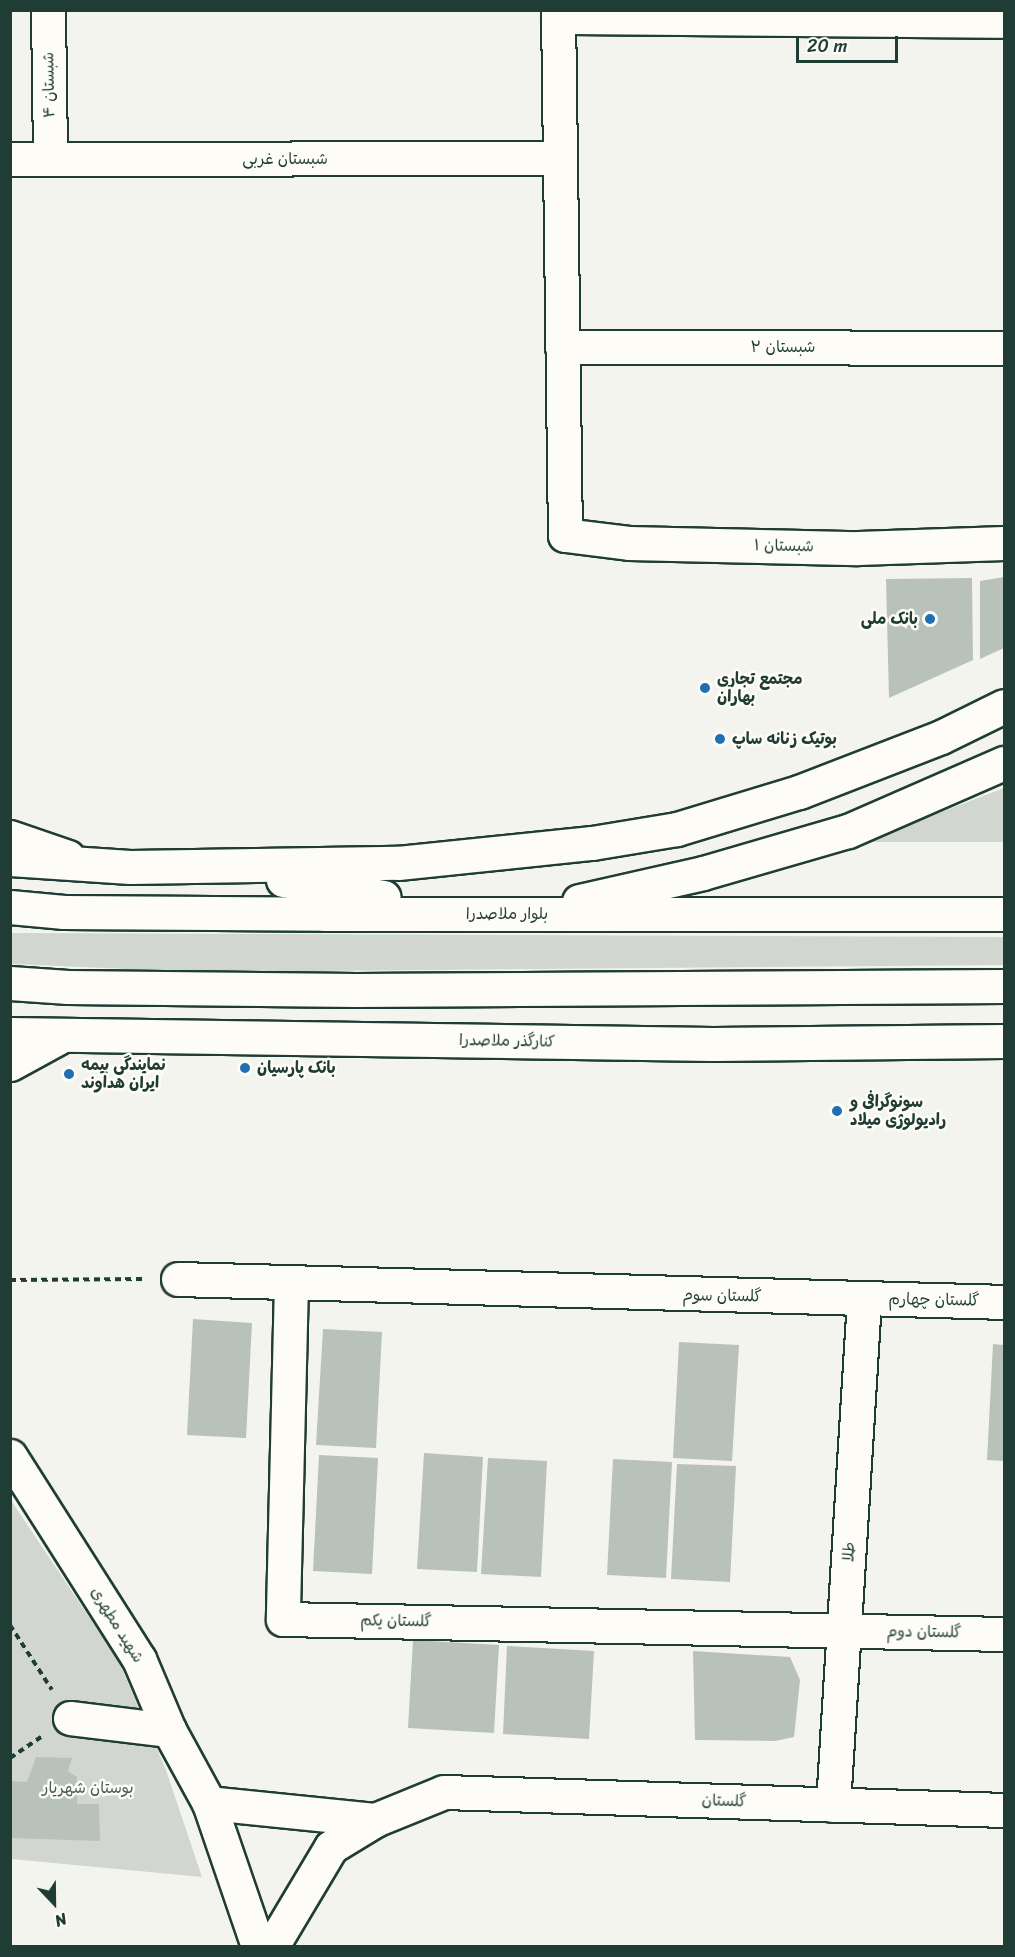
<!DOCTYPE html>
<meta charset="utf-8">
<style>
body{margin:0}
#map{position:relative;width:1015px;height:1957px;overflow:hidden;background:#f4f4ef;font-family:Sriracha,"Playpen Sans Arabic",sans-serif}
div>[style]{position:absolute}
.green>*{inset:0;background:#d1d6d1}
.building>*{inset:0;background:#b9c1bb}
.path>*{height:4px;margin-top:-2px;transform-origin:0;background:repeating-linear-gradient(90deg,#1f3d34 0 6px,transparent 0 10.5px)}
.roads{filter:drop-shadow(2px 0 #1f3d34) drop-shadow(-2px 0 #1f3d34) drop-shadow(0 2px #1f3d34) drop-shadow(0 -2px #1f3d34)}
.minor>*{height:33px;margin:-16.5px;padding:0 16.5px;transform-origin:16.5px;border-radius:16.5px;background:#fdfcf7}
.major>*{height:33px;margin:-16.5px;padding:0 16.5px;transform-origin:16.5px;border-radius:16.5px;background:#fdfcf7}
.dots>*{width:16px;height:16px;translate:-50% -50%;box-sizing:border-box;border:3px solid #fdfcf7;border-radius:50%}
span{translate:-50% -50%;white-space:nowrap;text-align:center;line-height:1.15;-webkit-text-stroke:5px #fdfcf7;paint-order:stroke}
.street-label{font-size:16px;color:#1f3d34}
.poi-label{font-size:16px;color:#1f3d34;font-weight:700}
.right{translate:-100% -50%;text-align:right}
.left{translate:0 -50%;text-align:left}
.park-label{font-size:16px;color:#435c53}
.frame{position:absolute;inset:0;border:12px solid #1f3d34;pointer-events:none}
.north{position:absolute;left:24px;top:1873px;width:60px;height:60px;-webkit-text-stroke:4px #fdfcf7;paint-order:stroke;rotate:158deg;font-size:16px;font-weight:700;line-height:24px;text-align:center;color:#1f3d34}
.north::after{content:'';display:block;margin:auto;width:21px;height:27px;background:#1f3d34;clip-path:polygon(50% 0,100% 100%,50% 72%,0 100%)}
.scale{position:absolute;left:796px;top:36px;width:102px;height:27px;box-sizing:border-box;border:3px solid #1f3d34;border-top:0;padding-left:8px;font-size:18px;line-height:21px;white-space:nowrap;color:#1f3d34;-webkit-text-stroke:4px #fdfcf7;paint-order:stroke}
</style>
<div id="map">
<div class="green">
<div style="clip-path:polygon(1004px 788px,1004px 842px,863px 842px)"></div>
<div style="clip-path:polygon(11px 933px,1004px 937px,1004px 965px,199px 972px,11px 964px)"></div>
<div style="clip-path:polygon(10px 1499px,118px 1660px,166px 1770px,202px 1877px,11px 1859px)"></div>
</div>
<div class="building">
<div style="clip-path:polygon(1004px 577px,1004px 648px,980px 659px,980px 581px)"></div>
<div style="clip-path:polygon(972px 578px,973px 660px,889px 698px,886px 579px)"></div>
<div style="clip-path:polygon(193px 1319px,252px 1323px,246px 1438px,187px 1435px)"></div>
<div style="clip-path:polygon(323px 1329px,382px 1332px,376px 1448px,316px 1445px)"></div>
<div style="clip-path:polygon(679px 1342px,739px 1345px,732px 1461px,673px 1458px)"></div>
<div style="clip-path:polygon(993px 1344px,1004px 1345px,1004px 1461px,987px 1460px)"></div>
<div style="clip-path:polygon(424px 1453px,483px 1457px,477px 1572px,417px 1569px)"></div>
<div style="clip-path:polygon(319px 1455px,378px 1458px,372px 1574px,313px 1571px)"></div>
<div style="clip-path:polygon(488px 1458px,547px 1461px,541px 1577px,481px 1574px)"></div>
<div style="clip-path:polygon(613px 1459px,672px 1462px,666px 1578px,607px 1575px)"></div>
<div style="clip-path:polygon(677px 1464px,736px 1466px,730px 1582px,671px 1579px)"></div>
<div style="clip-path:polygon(413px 1640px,499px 1645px,494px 1733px,408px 1728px)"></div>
<div style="clip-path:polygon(507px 1646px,594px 1651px,589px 1739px,503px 1734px)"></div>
<div style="clip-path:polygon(693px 1651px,790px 1657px,800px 1680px,794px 1737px,775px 1741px,695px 1740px)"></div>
<div style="clip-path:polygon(36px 1757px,72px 1758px,68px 1771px,77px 1777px,77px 1804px,99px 1804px,100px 1841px,10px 1838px,10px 1781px,27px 1782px)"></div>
</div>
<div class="path">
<div style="left:10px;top:1280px;width:134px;rotate:-0.4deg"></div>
<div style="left:10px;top:1625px;width:77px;rotate:57.1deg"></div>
<div style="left:10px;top:1758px;width:41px;rotate:-34.1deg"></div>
</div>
<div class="roads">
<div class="minor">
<div style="left:48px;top:10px;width:149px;rotate:89.2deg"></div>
<div style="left:558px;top:10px;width:525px;rotate:89.24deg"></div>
<div style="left:565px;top:535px;width:64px;rotate:7.1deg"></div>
<div style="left:629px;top:543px;width:229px;rotate:1.3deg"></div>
<div style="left:858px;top:548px;width:146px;rotate:-2deg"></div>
<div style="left:558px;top:17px;width:446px;rotate:0.5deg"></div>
<div style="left:10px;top:159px;width:550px;rotate:-0.1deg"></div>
<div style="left:562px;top:347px;width:442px;rotate:0.1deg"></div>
<div style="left:10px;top:837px;width:61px;rotate:19deg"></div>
<div style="left:10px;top:1064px;width:60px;rotate:-28.7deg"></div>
<div style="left:178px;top:1279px;width:826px;rotate:1.59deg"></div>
<div style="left:291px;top:1283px;width:336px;rotate:91.4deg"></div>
<div style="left:283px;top:1619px;width:721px;rotate:1.19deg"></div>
<div style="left:10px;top:1456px;width:241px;rotate:57.6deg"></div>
<div style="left:139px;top:1659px;width:77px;rotate:67.1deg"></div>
<div style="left:169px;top:1730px;width:83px;rotate:61.3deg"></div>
<div style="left:209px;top:1803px;width:167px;rotate:5.8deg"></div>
<div style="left:70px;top:1718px;width:100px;rotate:6.9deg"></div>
<div style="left:209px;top:1803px;width:151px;rotate:71.1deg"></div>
<div style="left:833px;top:1805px;width:507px;rotate:-86.49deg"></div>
<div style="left:272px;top:1946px;width:115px;rotate:-59.2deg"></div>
<div style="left:331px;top:1847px;width:52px;rotate:-31.5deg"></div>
<div style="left:375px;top:1820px;width:74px;rotate:-22.1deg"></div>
<div style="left:444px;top:1792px;width:560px;rotate:1.84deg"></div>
</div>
<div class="major">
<div style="left:10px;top:859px;width:120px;rotate:3.8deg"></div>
<div style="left:130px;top:867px;width:268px;rotate:-0.9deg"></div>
<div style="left:398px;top:863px;width:195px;rotate:-5.9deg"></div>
<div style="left:592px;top:843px;width:86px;rotate:-9.4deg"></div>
<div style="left:677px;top:829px;width:127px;rotate:-16.9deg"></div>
<div style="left:799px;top:792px;width:152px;rotate:-21.2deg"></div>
<div style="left:941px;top:737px;width:70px;rotate:-26.2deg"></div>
<div style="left:283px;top:880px;width:102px;rotate:9.6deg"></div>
<div style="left:579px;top:901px;width:127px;rotate:-12.7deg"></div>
<div style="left:703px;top:873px;width:151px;rotate:-16.2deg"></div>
<div style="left:848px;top:831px;width:170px;rotate:-23.6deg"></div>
<div style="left:10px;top:907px;width:54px;rotate:5.3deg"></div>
<div style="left:64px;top:912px;width:261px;rotate:0.4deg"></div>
<div style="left:325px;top:914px;width:679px"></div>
<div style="left:10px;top:983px;width:58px;rotate:3.9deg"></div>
<div style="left:68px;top:987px;width:288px;rotate:0.6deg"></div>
<div style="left:356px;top:990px;width:648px;rotate:-0.35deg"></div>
<div style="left:10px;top:1034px;width:703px;rotate:0.81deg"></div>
<div style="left:713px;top:1044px;width:291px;rotate:-0.6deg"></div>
</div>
</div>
<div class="dots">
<div style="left:930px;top:619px;background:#1f6fb2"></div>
<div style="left:705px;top:688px;background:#1f6fb2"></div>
<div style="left:720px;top:739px;background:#1f6fb2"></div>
<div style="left:245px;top:1068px;background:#1f6fb2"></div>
<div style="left:69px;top:1074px;background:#1f6fb2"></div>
<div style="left:837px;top:1111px;background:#1f6fb2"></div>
</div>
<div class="street-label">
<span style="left:49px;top:85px;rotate:-91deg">شبستان ۴</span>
<span style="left:285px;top:159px">شبستان غربی</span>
<span style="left:783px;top:347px">شبستان ۲</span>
<span style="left:784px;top:546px;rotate:1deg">شبستان ۱</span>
<span style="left:507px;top:914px">بلوار ملاصدرا</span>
<span style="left:507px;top:1041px;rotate:1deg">کنارگذر ملاصدرا</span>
<span style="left:722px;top:1296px;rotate:1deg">گلستان سوم</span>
<span style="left:934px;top:1300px;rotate:1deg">گلستان چهارم</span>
<span style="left:849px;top:1552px;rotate:-87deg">طلا</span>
<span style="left:396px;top:1621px;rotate:1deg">گلستان یکم</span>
<span style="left:117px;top:1625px;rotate:58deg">شهید مطهری</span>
<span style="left:924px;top:1632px;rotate:1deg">گلستان دوم</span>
<span style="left:724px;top:1801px;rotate:2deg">گلستان</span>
</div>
<div class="poi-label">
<span class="right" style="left:918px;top:619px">بانک ملی</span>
<span class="left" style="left:717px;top:688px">مجتمع تجاری<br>بهاران</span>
<span class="left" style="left:732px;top:739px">بوتیک زنانه ساپ</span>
<span class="left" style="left:81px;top:1074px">نمایندگی بیمه<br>ایران هداوند</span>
<span class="left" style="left:257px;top:1068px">بانک پارسیان</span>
<span class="left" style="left:850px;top:1111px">سونوگرافی و<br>رادیولوژی میلاد</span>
</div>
<div class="park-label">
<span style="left:88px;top:1788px">بوستان شهریار</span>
</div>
<div class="frame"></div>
<div class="north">N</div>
<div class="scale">20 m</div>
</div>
